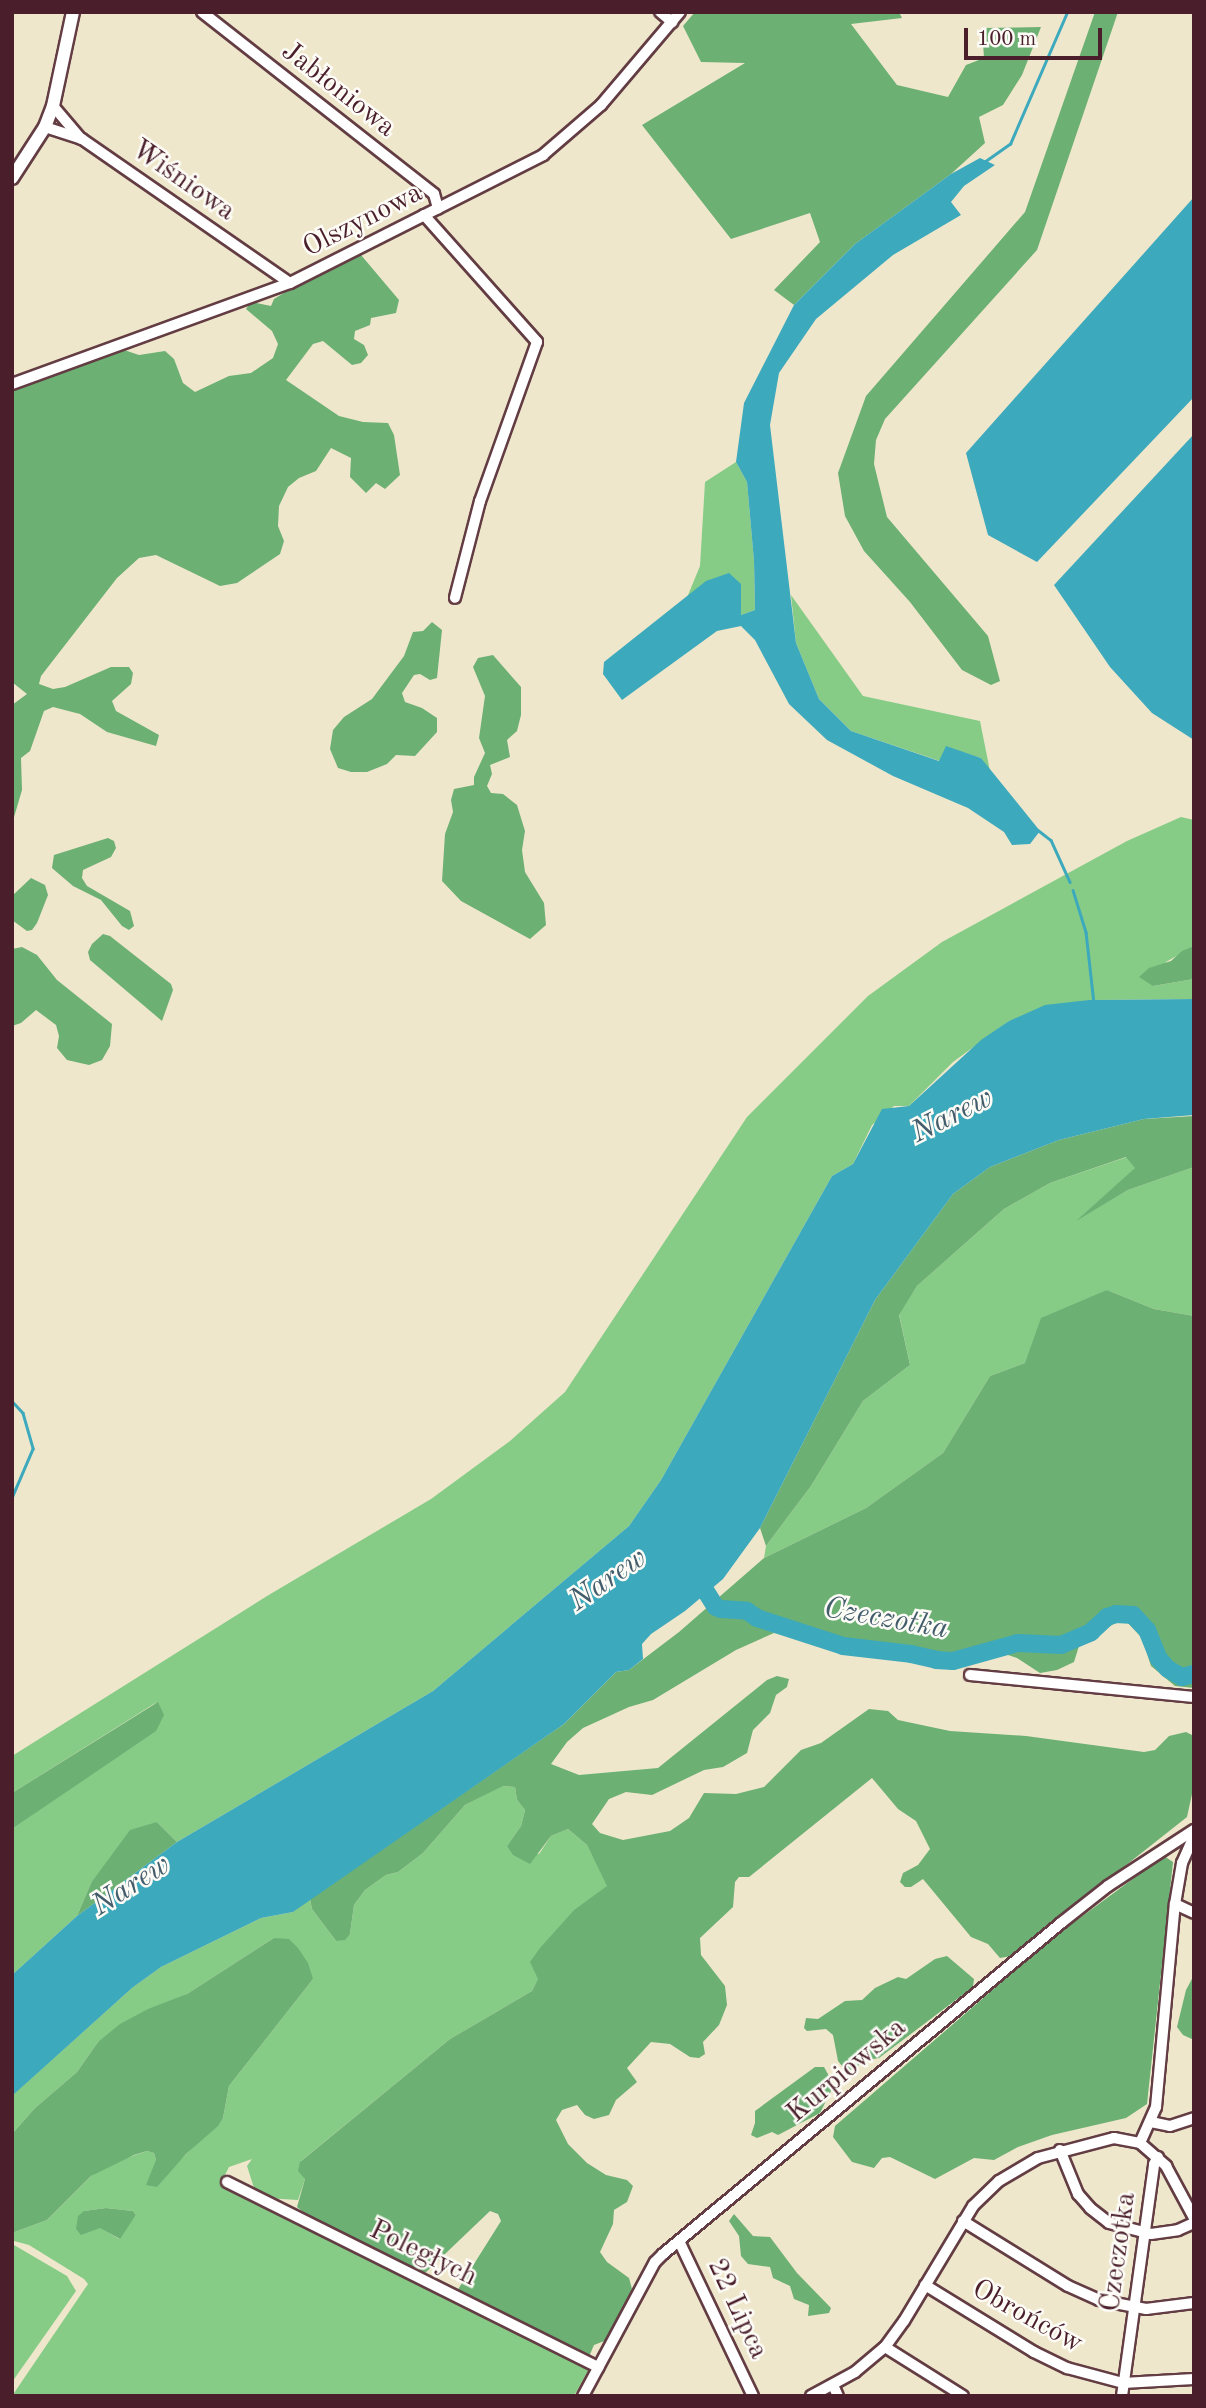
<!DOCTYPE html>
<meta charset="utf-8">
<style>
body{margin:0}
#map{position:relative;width:1206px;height:2408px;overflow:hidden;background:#efe7cc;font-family:"Old Standard TT",serif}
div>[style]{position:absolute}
.green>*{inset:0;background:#86cc87}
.forest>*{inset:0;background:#6cb074}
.water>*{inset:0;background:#3da9bc}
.stream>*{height:2.5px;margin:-1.25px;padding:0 1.25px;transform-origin:1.25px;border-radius:1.25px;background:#3da9bc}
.river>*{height:18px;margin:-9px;padding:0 9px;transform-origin:9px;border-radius:9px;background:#3da9bc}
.roads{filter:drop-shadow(2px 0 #633d43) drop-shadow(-2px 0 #633d43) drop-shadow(0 2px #633d43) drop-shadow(0 -2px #633d43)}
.minor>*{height:10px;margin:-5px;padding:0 5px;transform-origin:5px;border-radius:5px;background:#fff}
.tertiary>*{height:12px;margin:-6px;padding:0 6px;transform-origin:6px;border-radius:6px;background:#fff}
span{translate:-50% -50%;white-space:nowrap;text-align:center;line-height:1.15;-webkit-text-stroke:5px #fdfcf7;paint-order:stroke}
.street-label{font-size:28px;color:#4a1f2b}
.water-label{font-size:30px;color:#445d6c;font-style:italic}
.frame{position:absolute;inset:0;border:14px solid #4a1f2b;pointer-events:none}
.scale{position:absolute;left:964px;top:28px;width:138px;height:32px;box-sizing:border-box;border:4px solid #4a1f2b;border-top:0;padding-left:9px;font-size:21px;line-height:24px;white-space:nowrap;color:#4a1f2b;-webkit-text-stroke:5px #fdfcf7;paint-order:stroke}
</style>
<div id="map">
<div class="green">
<div style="clip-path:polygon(736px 462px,747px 482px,754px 561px,755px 610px,741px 615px,686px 600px,700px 566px,705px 482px)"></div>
<div style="clip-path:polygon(791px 595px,863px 696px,980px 721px,990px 771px,981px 758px,946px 747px,940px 761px,851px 731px,819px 699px,796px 643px)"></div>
<div style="clip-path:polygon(1181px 817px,1194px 820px,1194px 946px,1166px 962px,1153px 986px,1194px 979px,1194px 999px,1089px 1000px,1009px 1021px,953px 1062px,909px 1106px,894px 1106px,872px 1125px,853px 1164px,832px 1176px,661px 1480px,629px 1526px,433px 1691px,177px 1842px,157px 1822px,91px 1883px,77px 1916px,12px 1975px,12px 1829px,67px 1791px,157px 1702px,12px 1793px,12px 1756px,267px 1596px,431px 1499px,510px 1441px,565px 1392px,747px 1117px,868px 996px,942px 942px,1127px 841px)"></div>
<div style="clip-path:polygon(1127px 1157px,1136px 1168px,1080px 1218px,1128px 1190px,1194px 1167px,1194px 1316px,1154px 1309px,1107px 1290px,1025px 1363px,990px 1376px,943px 1453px,866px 1508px,764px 1558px,766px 1546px,811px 1486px,863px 1401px,910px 1365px,899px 1314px,917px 1286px,1004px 1209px,1050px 1183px)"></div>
<div style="clip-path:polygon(evenodd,502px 1786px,515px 1787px,517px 1800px,525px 1810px,521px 1826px,507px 1846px,539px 1854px,551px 1836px,568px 1829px,587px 1845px,608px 1886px,575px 1909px,532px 1991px,450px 2039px,301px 2161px,305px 2179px,298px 2200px,266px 2198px,255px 2191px,247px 2166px,252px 2159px,229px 2167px,221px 2183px,590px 2367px,574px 2396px,12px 2396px,88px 2284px,84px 2279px,29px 2245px,14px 2241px,14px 2245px,67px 2276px,76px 2291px,12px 2382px,12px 2233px,47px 2220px,91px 2176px,109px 2164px,147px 2151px,154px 2153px,156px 2160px,173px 2167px,223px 2118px,229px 2086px,313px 1979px,274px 1938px,187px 1994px,98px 2042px,77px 2072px,35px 2108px,12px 2134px,12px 2096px,16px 2092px,132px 1988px,161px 1967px,261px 1918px,293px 1912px,310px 1899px,312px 1909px,336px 1941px,350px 1934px,354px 1905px,365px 1890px,386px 1875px,398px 1872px,423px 1853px,465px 1805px,502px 1786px,106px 2208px,133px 2211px,136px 2215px,119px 2239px,101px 2228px,93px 2228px,84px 2211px,106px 2208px)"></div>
</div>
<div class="forest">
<div style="clip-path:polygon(695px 12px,899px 12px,902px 18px,851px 24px,897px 85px,948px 97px,966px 65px,984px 58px,982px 28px,1041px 27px,1022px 75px,1003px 105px,979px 117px,985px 143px,951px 174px,855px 244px,794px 305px,774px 290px,820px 242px,810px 213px,731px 239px,642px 125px,745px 63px,701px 62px,683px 26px)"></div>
<div style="clip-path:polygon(1095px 12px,1118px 12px,1037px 250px,885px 419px,876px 440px,874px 464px,887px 517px,988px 636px,1000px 681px,991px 685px,962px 670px,910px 602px,864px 551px,845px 516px,838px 473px,866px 396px,1025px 212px)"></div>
<div style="clip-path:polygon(361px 255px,399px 300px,396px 313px,371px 318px,370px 325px,355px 331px,354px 339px,364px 345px,368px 355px,361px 363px,352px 365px,323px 341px,313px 344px,286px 380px,339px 416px,363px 422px,388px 423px,394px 435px,400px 475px,385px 489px,376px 483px,366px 493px,350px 477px,351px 458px,331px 448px,316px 471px,299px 478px,288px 487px,279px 506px,278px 526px,284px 541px,280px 554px,237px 583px,220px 586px,156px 555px,139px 558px,117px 578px,41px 676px,39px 684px,53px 689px,65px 687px,111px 667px,129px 667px,133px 673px,131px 684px,112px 701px,116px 711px,159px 735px,156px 746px,107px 732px,80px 714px,53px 707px,44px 711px,30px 751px,21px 758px,22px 790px,12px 824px,12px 705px,27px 694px,12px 682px,12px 387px,121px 349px,139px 355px,165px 351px,174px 359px,183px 383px,195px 392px,229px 376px,251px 373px,273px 358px,278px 344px,272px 331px,246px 309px,251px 302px,271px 306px,274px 299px,292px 288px)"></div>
<div style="clip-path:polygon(432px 622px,442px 630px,437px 678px,430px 680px,420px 674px,414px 675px,402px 693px,405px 702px,422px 708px,437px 718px,437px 732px,415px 756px,396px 755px,387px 764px,367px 772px,351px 772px,338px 768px,330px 749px,333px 730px,344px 717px,372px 699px,404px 656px,413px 632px,423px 631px)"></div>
<div style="clip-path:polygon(493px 655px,521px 687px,521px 715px,517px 731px,507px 740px,510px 757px,490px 765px,492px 774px,487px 786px,491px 793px,503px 794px,517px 805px,525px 831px,522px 850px,525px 872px,544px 903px,546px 925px,530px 939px,461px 901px,442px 881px,445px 834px,453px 812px,451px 800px,454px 789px,474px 785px,474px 777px,485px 753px,479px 738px,485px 696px,473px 667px,478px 658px)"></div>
<div style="clip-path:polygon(108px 838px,114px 841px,116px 848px,111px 857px,83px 870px,82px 878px,87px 886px,130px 911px,134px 926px,129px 930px,122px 926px,101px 900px,73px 886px,52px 868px,54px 855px)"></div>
<div style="clip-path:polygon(31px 878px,45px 885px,48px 895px,37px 923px,32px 930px,27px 931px,12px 920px,12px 896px)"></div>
<div style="clip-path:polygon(103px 934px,110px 936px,171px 984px,173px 990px,162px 1021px,90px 960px,88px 952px,92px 944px)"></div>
<div style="clip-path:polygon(1194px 946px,1194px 979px,1153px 986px,1139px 977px,1149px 968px,1171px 961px,1182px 951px)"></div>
<div style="clip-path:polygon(22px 947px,37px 955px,57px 980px,112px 1024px,110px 1046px,102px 1060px,89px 1065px,67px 1060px,57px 1048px,59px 1036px,56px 1025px,36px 1010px,21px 1023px,12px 1026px,12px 949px)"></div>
<div style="clip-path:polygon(1194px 1116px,1194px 1167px,1128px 1190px,1076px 1221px,1135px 1168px,1126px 1157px,1050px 1183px,1004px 1209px,917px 1286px,899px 1315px,910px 1365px,863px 1401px,811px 1486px,766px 1546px,760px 1528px,875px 1300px,953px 1194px,990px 1167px,1059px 1140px,1144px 1119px)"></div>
<div style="clip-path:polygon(1107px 1290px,1154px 1309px,1194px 1316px,1194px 1688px,1175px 1686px,1151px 1666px,1142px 1638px,1127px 1622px,1115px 1623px,1079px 1646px,1074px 1662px,1057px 1670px,1040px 1673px,1017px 1658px,1002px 1653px,947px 1668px,869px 1652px,849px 1654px,794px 1635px,774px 1633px,736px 1650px,653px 1700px,629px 1707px,583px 1728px,567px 1742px,551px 1764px,579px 1775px,658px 1768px,767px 1680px,777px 1676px,789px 1679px,787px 1687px,776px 1695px,770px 1713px,753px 1730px,747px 1753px,723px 1767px,704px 1770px,652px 1795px,626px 1792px,609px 1799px,592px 1824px,600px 1833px,623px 1840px,670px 1831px,689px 1818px,704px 1793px,736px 1794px,764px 1787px,801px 1750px,821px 1743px,869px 1709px,888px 1711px,898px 1720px,950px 1731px,1026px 1736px,1144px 1752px,1155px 1750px,1169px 1736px,1186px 1732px,1194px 1736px,1194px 1785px,1187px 1817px,1011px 1956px,1000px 1958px,988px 1944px,971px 1937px,923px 1879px,911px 1887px,905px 1887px,900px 1882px,903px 1873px,918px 1865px,930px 1849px,916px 1821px,898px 1809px,872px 1778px,749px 1877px,739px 1877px,735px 1882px,733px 1907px,700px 1938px,701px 1955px,725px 1986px,727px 2005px,719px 2025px,703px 2042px,705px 2054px,699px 2058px,690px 2057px,670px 2044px,651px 2042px,627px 2068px,637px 2082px,616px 2100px,609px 2115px,594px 2119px,585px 2115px,577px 2105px,562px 2110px,556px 2120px,568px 2144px,587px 2163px,606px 2175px,627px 2180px,633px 2186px,627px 2202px,614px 2210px,613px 2224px,600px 2252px,607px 2262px,629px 2278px,632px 2289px,607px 2340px,594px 2345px,588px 2359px,457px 2291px,501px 2221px,498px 2214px,490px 2211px,423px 2275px,312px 2219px,297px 2207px,305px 2179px,298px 2171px,300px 2162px,450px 2039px,532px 1991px,538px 1979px,530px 1962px,540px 1948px,575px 1909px,607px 1886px,587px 1845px,568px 1829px,551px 1836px,530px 1864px,513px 1855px,507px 1846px,521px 1826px,525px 1810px,517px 1800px,515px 1787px,503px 1786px,465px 1805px,423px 1853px,398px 1872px,386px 1875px,365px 1890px,354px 1905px,350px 1934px,345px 1940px,336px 1941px,312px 1909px,310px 1899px,564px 1724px,616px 1672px,629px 1670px,679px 1632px,764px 1558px,866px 1508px,943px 1453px,990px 1376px,1025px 1363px,1041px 1318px)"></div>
<div style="clip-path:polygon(158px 1702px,164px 1715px,156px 1731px,12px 1829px,12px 1793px)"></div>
<div style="clip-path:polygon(157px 1822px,177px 1842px,77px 1916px,91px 1883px,130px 1830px)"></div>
<div style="clip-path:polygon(1164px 1856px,1173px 1862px,1147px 2104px,1126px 2118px,1052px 2135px,1018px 2147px,994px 2160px,974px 2158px,935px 2179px,890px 2157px,882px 2158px,874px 2168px,852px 2162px,833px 2137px,835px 2126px,1054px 1937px)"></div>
<div style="clip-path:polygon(274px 1938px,289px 1939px,298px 1948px,308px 1963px,313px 1979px,229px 2086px,223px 2118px,218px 2126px,186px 2154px,157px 2187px,146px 2185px,156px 2160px,154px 2153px,147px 2151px,134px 2155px,91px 2176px,47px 2220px,12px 2233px,12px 2134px,35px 2108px,77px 2072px,98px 2042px,120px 2024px,148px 2009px,187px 1994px)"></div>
<div style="clip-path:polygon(947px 1956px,974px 1979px,973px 1987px,879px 2058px,868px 2060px,847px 2072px,838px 2061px,833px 2035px,826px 2029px,807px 2031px,804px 2028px,806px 2018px,818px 2019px,845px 2001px,862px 2000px,875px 1988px,898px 1977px,906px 1979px,935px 1959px)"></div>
<div style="clip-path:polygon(1194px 1975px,1194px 2040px,1183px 2035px,1177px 2027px,1186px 1990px)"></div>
<div style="clip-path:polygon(815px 2067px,824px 2067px,834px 2085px,820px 2113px,778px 2135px,772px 2132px,757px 2138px,751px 2135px,755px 2123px,755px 2111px)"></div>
<div style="clip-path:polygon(106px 2208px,133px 2211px,136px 2215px,120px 2239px,100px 2228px,81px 2235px,76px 2229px,78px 2216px,84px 2211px)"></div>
<div style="clip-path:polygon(734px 2214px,753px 2236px,770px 2237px,797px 2273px,831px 2308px,829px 2313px,808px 2316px,809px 2305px,794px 2299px,790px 2286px,773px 2278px,770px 2267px,748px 2264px,741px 2256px,739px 2236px,729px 2221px)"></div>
</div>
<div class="water">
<div style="clip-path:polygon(980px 158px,995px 165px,964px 186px,951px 202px,961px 215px,893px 255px,816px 319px,779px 373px,770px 425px,796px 643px,819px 699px,851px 731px,939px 761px,946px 746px,981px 758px,1040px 831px,1030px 844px,1012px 845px,1004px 832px,968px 808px,893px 776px,827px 740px,789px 704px,755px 640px,741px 626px,717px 631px,622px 700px,603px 674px,604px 662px,706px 581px,729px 573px,741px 584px,741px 615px,755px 610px,754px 561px,747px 482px,736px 462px,744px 403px,794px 305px,855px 244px,951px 174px)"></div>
<div style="clip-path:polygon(1194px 197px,1194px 397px,1037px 562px,988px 535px,966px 453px)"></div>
<div style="clip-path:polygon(1194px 434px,1194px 740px,1152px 713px,1110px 667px,1054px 585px)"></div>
<div style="clip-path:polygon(1194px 999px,1194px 1115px,1144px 1119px,1059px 1140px,990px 1167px,953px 1194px,875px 1300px,760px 1528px,723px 1579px,685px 1611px,651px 1634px,642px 1644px,643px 1659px,629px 1670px,616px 1672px,564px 1724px,293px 1912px,261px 1918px,161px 1967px,132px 1988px,12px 2096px,12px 1975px,77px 1916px,177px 1842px,433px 1691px,629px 1526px,661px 1480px,832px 1176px,853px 1164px,882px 1109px,909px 1106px,981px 1040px,1009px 1021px,1045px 1005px,1089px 1000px)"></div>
</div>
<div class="stream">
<div style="left:984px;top:162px;width:32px;rotate:-35deg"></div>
<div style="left:1010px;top:144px;width:144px;rotate:-66.6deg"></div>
<div style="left:1038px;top:830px;width:16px;rotate:38deg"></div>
<div style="left:1051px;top:840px;width:46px;rotate:65.7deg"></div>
<div style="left:1073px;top:890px;width:44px;rotate:72.8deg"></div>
<div style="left:1086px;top:932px;width:71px;rotate:83.6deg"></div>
<div style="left:12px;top:1401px;width:16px;rotate:47deg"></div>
<div style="left:23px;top:1413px;width:37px;rotate:74deg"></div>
<div style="left:33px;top:1449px;width:53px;rotate:113.2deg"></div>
</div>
<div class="river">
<div style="left:695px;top:1574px;width:39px;rotate:58deg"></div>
<div style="left:716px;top:1607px;width:5px;rotate:22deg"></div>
<div style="left:721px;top:1609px;width:26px;rotate:4deg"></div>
<div style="left:747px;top:1611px;width:12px;rotate:35deg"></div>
<div style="left:757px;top:1618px;width:90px;rotate:18deg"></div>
<div style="left:843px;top:1646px;width:68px;rotate:6.7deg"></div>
<div style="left:911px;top:1654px;width:26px;rotate:13deg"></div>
<div style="left:936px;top:1660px;width:17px;rotate:3deg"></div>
<div style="left:953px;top:1661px;width:67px;rotate:-15.5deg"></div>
<div style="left:1018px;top:1643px;width:43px;rotate:2.7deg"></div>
<div style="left:1061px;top:1645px;width:33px;rotate:-23deg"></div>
<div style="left:1091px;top:1632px;width:22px;rotate:-43deg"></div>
<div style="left:1107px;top:1617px;width:9px;rotate:-18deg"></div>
<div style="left:1116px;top:1614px;width:17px;rotate:3deg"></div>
<div style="left:1133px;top:1615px;width:21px;rotate:47deg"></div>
<div style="left:1147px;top:1630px;width:31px;rotate:68deg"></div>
<div style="left:1159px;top:1659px;width:13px;rotate:48deg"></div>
<div style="left:1168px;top:1669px;width:16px;rotate:30deg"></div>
<div style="left:1182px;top:1677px;width:12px;rotate:-14deg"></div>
</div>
<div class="roads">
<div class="minor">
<div style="left:202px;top:12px;width:295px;rotate:38.1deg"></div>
<div style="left:434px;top:194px;width:15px;rotate:74deg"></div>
<div style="left:660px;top:12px;width:16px;rotate:40deg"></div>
<div style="left:53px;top:106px;width:43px;rotate:49.7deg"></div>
<div style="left:45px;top:127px;width:39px;rotate:18deg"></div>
<div style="left:82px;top:139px;width:253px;rotate:34.7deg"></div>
<div style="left:424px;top:215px;width:170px;rotate:48.3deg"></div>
<div style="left:537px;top:342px;width:169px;rotate:109.7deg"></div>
<div style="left:480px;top:501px;width:100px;rotate:104.5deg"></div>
<div style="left:12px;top:384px;width:296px;rotate:-20deg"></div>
<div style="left:290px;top:283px;width:284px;rotate:-26.8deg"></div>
<div style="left:543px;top:155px;width:77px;rotate:-40.8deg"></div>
<div style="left:601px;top:105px;width:122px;rotate:-49.7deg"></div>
<div style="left:970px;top:1675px;width:225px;rotate:5.6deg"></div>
<div style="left:1175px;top:1904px;width:21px;rotate:25deg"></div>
<div style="left:1151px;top:2122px;width:19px;rotate:12deg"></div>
<div style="left:1170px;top:2126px;width:25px;rotate:-18deg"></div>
<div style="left:1140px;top:2143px;width:39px;rotate:-66deg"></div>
<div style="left:1156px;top:2107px;width:204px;rotate:-84.7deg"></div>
<div style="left:1175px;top:1904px;width:42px;rotate:-80.3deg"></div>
<div style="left:1182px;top:1863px;width:30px;rotate:-66deg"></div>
<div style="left:1060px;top:2150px;width:48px;rotate:67.8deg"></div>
<div style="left:1078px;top:2194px;width:18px;rotate:49deg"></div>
<div style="left:1090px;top:2208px;width:24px;rotate:38deg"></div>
<div style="left:1109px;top:2223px;width:43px;rotate:14.7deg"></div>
<div style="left:1151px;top:2234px;width:27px;rotate:-8deg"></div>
<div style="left:1178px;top:2230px;width:17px;rotate:-24deg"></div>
<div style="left:227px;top:2182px;width:415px;rotate:26.5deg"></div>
<div style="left:963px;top:2221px;width:123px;rotate:31.8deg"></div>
<div style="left:1068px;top:2286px;width:34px;rotate:24deg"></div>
<div style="left:1099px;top:2300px;width:48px;rotate:10.8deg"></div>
<div style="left:1146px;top:2309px;width:48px;rotate:-7.1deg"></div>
<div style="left:679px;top:2241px;width:172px;rotate:64.5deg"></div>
<div style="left:925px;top:2285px;width:128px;rotate:31.6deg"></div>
<div style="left:1034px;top:2352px;width:37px;rotate:26deg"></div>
<div style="left:1067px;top:2368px;width:58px;rotate:15deg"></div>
<div style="left:1123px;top:2383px;width:71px;rotate:-3.2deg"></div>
<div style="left:885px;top:2347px;width:92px;rotate:32.1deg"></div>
<div style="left:833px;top:2385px;width:12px;rotate:66deg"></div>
<div style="left:583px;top:2396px;width:152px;rotate:-61.8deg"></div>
<div style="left:655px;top:2262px;width:11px;rotate:-45deg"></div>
<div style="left:663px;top:2254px;width:518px;rotate:-39.75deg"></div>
<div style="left:1061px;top:1923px;width:60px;rotate:-38.2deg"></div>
<div style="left:1108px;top:1886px;width:103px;rotate:-33.1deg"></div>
<div style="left:811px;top:2396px;width:50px;rotate:-28.6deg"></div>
<div style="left:855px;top:2372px;width:39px;rotate:-40deg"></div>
<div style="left:885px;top:2347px;width:32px;rotate:-54deg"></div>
<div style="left:904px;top:2321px;width:134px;rotate:-59deg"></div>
<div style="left:973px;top:2206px;width:36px;rotate:-44deg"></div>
<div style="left:999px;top:2181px;width:45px;rotate:-30.5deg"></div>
<div style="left:1038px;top:2158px;width:79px;rotate:-14.7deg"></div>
<div style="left:1114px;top:2138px;width:26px;rotate:11deg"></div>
<div style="left:1140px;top:2143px;width:35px;rotate:41deg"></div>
<div style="left:1166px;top:2166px;width:59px;rotate:61.7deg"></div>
<div style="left:1122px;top:2396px;width:234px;rotate:-82.1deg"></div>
<div style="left:1154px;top:2164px;width:8px;rotate:-60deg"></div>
</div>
<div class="tertiary">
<div style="left:12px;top:178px;width:61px;rotate:-57.1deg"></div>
<div style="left:45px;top:127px;width:22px;rotate:-69deg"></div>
<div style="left:53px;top:106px;width:96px;rotate:-78deg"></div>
</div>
</div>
<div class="street-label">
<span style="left:338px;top:90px;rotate:38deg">Jabłoniowa</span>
<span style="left:183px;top:181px;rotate:35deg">Wiśniowa</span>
<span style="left:363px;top:221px;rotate:-27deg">Olszynowa</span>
<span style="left:847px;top:2071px;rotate:-40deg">Kurpiowska</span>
<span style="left:1119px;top:2252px;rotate:-82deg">Czeczotka</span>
<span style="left:423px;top:2254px;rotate:26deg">Poległych</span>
<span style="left:737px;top:2309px;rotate:65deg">22 Lipca</span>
<span style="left:1027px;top:2317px;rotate:29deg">Obrońców</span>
</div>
<div class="water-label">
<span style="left:952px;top:1116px;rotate:-27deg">Narew</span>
<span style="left:608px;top:1580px;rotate:-35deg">Narew</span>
<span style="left:886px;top:1619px;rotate:10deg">Czeczotka</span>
<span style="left:131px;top:1886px;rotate:-33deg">Narew</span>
</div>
<div class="frame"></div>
<div class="scale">100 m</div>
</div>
